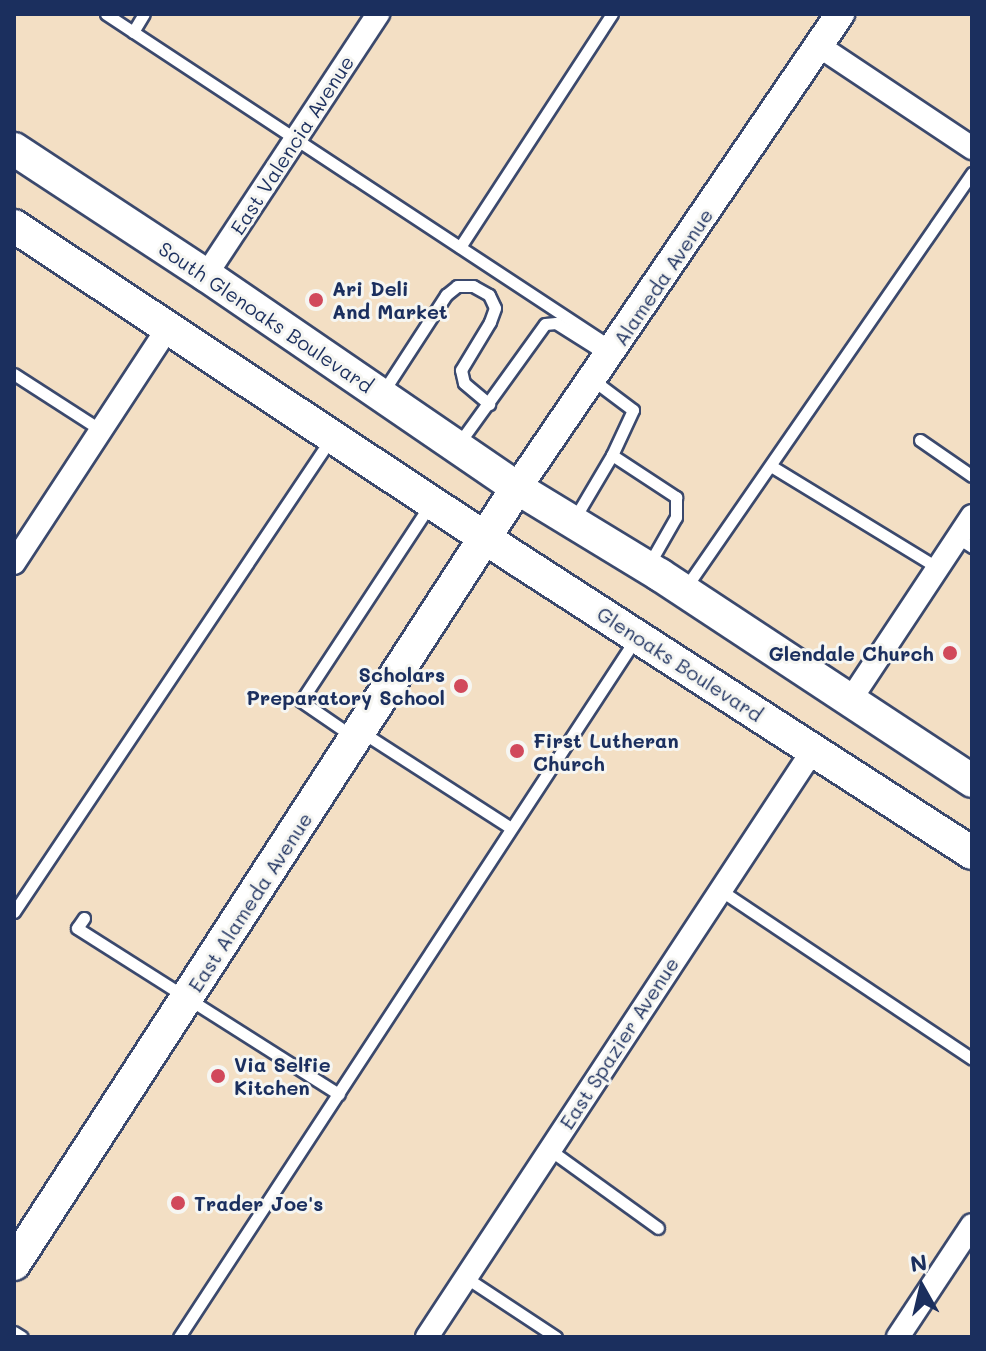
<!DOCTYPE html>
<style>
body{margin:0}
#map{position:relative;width:986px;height:1351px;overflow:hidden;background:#f3dfc4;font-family:Mali,sans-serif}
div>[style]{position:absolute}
.roads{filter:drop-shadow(2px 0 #3b496d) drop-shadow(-2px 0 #3b496d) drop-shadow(0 2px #3b496d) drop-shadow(0 -2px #3b496d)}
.service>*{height:11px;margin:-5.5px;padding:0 5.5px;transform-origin:5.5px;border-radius:5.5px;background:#fff}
.minor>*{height:22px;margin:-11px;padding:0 11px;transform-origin:11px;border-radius:11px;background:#fff}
.tertiary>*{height:28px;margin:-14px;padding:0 14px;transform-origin:14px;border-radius:14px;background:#fff}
.secondary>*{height:32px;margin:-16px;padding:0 16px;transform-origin:16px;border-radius:16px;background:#fff}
.dots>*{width:22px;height:22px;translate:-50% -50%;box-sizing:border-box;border:4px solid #f6f6f2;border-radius:50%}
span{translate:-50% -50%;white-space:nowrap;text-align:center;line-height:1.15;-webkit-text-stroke:6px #f6f6f2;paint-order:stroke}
.street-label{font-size:20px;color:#1b2f5e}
.poi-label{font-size:20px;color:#1b2f5e;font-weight:700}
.left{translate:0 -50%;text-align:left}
.right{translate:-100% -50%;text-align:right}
.frame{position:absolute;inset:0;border:16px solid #1b2f5e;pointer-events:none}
.north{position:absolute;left:882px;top:1247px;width:80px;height:80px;-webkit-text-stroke:6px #f6f6f2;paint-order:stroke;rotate:352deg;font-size:22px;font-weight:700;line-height:32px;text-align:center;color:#1b2f5e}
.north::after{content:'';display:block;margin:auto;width:28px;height:36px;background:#1b2f5e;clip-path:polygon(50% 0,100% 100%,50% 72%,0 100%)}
</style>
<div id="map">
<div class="roads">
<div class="service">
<div style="left:106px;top:14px;width:607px;rotate:33.38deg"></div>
<div style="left:133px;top:32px;width:21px;rotate:-59deg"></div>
<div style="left:460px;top:247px;width:278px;rotate:-56.9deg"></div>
<div style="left:14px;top:374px;width:103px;rotate:32.8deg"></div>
<div style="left:593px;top:380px;width:50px;rotate:36.9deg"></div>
<div style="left:633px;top:410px;width:50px;rotate:115deg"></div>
<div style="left:383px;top:392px;width:116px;rotate:-57deg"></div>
<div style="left:446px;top:295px;width:14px;rotate:-39deg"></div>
<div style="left:457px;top:286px;width:16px"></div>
<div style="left:473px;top:286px;width:18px;rotate:29deg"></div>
<div style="left:489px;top:295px;width:14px;rotate:65deg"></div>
<div style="left:495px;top:308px;width:15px;rotate:110deg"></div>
<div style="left:490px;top:322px;width:56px;rotate:121.1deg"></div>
<div style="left:461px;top:370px;width:13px;rotate:77deg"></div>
<div style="left:464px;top:383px;width:33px;rotate:40deg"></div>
<div style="left:920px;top:440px;width:63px;rotate:34.7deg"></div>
<div style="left:457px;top:446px;width:150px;rotate:-54.2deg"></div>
<div style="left:545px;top:324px;width:11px;rotate:-5deg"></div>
<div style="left:556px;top:323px;width:62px;rotate:32.4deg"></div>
<div style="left:771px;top:466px;width:196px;rotate:31.4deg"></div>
<div style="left:573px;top:521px;width:77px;rotate:-59.4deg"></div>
<div style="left:612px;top:455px;width:77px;rotate:33.3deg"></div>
<div style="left:676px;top:497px;width:20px;rotate:90deg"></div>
<div style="left:676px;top:517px;width:56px;rotate:119.7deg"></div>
<div style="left:958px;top:538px;width:17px;rotate:33deg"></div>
<div style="left:684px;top:590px;width:507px;rotate:-55.37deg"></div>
<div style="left:362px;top:732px;width:177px;rotate:32.8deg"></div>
<div style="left:352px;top:736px;width:62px;rotate:-145.5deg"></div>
<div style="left:301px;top:701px;width:237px;rotate:-56.7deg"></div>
<div style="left:720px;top:890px;width:303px;rotate:33.8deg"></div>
<div style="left:14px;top:912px;width:568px;rotate:-56.2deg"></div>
<div style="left:84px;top:918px;width:12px;rotate:125deg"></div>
<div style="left:77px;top:928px;width:310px;rotate:32.4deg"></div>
<div style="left:550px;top:1150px;width:133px;rotate:35.8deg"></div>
<div style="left:465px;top:1277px;width:109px;rotate:33.4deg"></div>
<div style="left:14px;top:1332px;width:9px;rotate:32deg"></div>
<div style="left:179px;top:1337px;width:835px;rotate:-56.82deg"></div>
</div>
<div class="minor">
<div style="left:819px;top:46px;width:184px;rotate:33.7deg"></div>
<div style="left:206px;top:275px;width:313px;rotate:-56.6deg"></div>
<div style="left:14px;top:563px;width:280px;rotate:-56.8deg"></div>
<div style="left:849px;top:702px;width:223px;rotate:-56.5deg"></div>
<div style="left:427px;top:1337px;width:703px;rotate:-56.67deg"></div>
<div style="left:898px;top:1337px;width:134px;rotate:-56.5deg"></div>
</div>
<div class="tertiary">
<div style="left:517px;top:488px;width:574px;rotate:-55.73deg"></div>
</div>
<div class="secondary">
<div style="left:14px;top:149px;width:230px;rotate:33.3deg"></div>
<div style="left:206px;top:275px;width:377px;rotate:34.4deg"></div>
<div style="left:517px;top:488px;width:167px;rotate:31.3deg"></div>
<div style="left:660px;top:575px;width:374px;rotate:33.4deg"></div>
<div style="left:14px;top:226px;width:607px;rotate:33.51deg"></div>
<div style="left:520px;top:561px;width:538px;rotate:32.86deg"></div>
<div style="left:14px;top:1264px;width:925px;rotate:-57.05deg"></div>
</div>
</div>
<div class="dots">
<div style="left:316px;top:300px;background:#d1495b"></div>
<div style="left:950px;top:653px;background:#d1495b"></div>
<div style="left:461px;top:686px;background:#d1495b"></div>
<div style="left:517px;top:751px;background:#d1495b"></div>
<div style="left:218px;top:1076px;background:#d1495b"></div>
<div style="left:178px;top:1203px;background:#d1495b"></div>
</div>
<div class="street-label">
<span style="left:292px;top:145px;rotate:-57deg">East Valencia Avenue</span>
<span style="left:663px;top:277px;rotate:-56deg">Alameda Avenue</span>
<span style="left:266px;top:317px;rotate:34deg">South Glenoaks Boulevard</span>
<span style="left:680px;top:664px;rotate:33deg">Glenoaks Boulevard</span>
<span style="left:250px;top:902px;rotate:-57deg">East Alameda Avenue</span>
<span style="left:619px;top:1043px;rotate:-57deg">East Spazier Avenue</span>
</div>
<div class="poi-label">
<span class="left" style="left:332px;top:300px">Ari Deli<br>And Market</span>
<span class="right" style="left:934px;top:653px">Glendale Church</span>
<span class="right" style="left:445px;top:686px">Scholars<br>Preparatory School</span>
<span class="left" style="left:533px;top:752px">First Lutheran<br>Church</span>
<span class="left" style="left:234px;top:1076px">Via Selfie<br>Kitchen</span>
<span class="left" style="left:194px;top:1203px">Trader Joe's</span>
</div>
<div class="frame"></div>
<div class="north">N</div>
</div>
